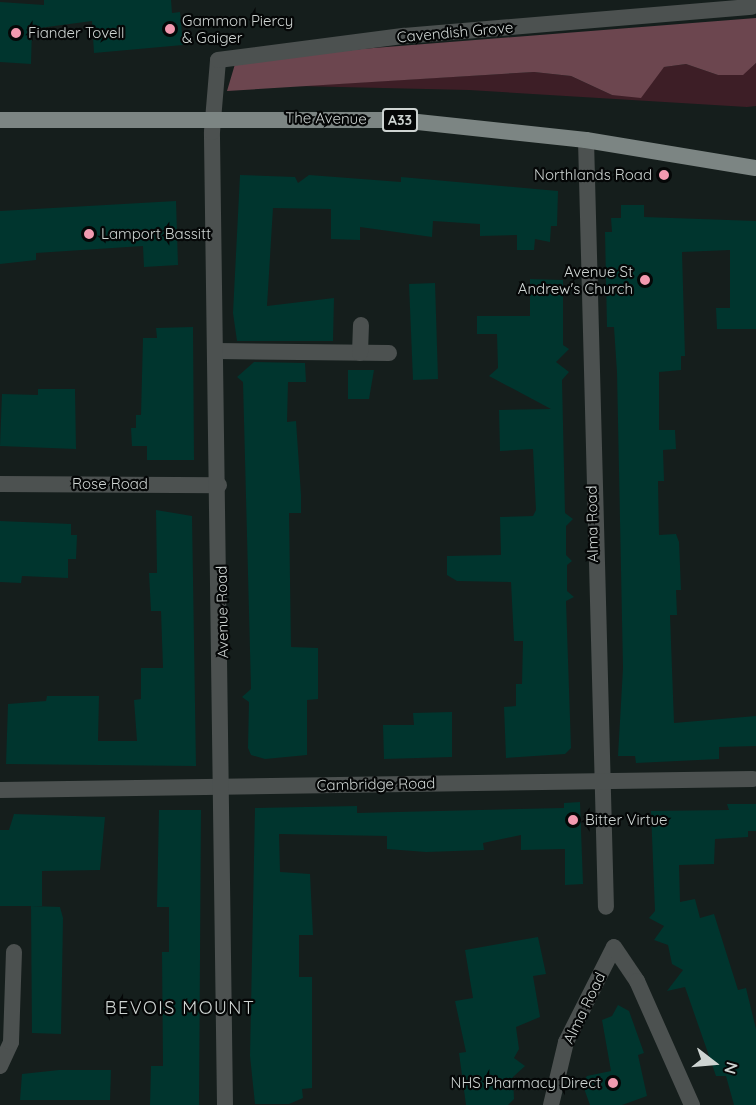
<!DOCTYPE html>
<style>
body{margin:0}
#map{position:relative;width:756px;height:1105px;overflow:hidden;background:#151e1c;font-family:Quicksand,sans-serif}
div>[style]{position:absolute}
.green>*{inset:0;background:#3d1e26}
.forest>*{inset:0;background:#6c464f}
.building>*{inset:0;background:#00352e}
.minor>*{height:16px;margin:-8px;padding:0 8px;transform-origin:8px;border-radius:8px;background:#4c5150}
.primary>*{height:16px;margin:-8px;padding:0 8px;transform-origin:8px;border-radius:8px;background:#7c8583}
.dots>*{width:16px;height:16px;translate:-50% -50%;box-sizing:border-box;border:3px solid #050707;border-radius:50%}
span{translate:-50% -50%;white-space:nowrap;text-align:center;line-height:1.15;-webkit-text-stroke:4.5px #050707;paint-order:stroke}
.shield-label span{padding:2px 4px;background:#050707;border:2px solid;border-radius:4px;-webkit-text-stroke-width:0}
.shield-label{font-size:14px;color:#ced4d2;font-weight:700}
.poi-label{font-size:15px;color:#ced4d2}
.left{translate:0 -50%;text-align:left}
.right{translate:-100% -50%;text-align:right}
.street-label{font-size:15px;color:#ced4d2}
.quarter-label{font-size:18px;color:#ced4d2;letter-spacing:1.5px}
.north{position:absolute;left:684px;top:1033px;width:60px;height:60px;-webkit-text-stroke:4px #050707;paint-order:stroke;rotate:106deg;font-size:16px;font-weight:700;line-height:24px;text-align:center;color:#ced4d2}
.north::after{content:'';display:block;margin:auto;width:21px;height:27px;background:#ced4d2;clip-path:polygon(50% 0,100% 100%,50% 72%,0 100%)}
</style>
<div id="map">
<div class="green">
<div style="clip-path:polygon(756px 63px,756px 106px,747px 107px,469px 90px,297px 86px,534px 72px,571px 76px,612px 95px,664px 67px,686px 64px,718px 75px,742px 75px)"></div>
</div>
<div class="forest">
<div style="clip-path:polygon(756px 18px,756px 63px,743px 75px,718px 75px,686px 64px,664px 67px,641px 98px,612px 95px,571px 76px,534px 72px,227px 91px,235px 64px,361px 49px)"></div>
</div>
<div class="building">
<div style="clip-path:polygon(44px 0,171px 0,172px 13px,180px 12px,183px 45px,94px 53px,92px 21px,32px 29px,31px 64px,0 62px,0 2px,44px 5px)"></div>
<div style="clip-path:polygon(240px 175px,295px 177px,298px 183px,309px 175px,401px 182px,401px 177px,558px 191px,557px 226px,551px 226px,550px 242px,535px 239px,534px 250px,517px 250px,517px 235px,480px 236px,480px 224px,433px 221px,432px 237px,360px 227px,360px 240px,331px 239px,331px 209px,273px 208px,267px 306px,334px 298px,333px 341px,237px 341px,233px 313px)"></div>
<div style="clip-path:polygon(176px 201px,178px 265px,144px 267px,143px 246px,36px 253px,36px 260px,0 264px,0 211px)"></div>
<div style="clip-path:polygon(621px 205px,644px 205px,644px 217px,756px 221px,756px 329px,717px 329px,716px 308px,730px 308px,730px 250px,682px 252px,685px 356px,681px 356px,681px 370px,659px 372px,659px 430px,675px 430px,676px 449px,663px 450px,664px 481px,658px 481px,659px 535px,676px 534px,679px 542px,681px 590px,676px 590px,677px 615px,670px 615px,674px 723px,756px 716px,756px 746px,719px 747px,719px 759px,636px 763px,635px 756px,618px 756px,623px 668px,617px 372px,614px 327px,607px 327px,605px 232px,612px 232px,611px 218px,621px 218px)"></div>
<div style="clip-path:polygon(530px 279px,563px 280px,563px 345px,569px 349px,556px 362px,569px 372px,562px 380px,565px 513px,573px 519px,566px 526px,566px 555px,572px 561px,567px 565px,567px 591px,574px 597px,566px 601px,571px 748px,565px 754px,506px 758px,504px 707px,516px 706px,516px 684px,522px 684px,523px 641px,514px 641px,511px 582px,457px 581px,447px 575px,447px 556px,501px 555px,500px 517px,533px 516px,536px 510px,533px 449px,500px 451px,499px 410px,551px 409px,489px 376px,498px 368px,497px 334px,477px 334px,477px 316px,530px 316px)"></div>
<div style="clip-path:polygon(435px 283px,438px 379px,413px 380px,409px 284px)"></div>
<div style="clip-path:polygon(193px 327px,194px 460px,147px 460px,147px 446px,132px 446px,131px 428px,136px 428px,136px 415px,141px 415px,143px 338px,157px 338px,156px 328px)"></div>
<div style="clip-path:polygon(254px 362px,305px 363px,306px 382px,288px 382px,287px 422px,296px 421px,301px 495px,301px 513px,289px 513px,291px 647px,318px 648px,318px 699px,307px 700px,307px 755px,265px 759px,251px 755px,248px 748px,249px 702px,242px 697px,251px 689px,243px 382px,237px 377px)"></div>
<div style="clip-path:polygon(348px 370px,374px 370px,369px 399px,348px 399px)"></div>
<div style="clip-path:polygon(38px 389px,75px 389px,76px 449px,0 446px,2px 394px,38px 395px)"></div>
<div style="clip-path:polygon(156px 510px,192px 516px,196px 766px,6px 764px,8px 704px,46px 701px,47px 696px,99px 696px,98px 741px,137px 741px,134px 700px,141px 699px,141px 668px,163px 668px,161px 611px,151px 611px,149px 573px,157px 573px)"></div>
<div style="clip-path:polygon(0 521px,71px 524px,71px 535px,77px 535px,76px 559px,68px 559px,68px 578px,22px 576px,21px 583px,0 582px)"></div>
<div style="clip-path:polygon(452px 712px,452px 757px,384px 759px,383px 725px,414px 725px,413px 713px)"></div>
<div style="clip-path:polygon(580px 802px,583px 884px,565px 885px,565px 849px,521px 850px,521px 835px,483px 843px,484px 850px,426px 852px,387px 849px,387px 836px,279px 834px,280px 872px,310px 874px,313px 935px,299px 935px,299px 977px,312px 977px,312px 1088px,302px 1089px,303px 1098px,289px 1104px,255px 1104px,250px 1056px,255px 808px,357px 806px,357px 813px,564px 808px,564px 803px)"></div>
<div style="clip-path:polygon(727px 804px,756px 804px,756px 831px,748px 831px,748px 837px,715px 839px,714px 864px,679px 865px,680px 902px,695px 899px,700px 918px,714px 914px,738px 990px,746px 988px,756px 1029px,756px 1105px,734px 1105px,726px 1076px,716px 1076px,685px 987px,667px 991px,683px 970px,672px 964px,668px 945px,654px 940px,664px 926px,649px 918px,655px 911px,651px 811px,729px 810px)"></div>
<div style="clip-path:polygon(159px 810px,201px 810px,199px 1105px,150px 1105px,151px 1066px,163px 1066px,162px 952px,169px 952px,169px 907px,157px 907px)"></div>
<div style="clip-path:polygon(14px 814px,105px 817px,100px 870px,42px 871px,42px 906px,0 906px,0 830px,9px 830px)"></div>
<div style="clip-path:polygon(31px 906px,60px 907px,63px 918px,61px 1034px,32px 1033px)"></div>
<div style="clip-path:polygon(538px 937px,546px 974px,533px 976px,540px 1017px,516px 1027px,519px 1049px,514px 1058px,525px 1066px,513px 1077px,514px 1099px,508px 1105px,466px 1105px,459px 1053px,466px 1052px,455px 1001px,473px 998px,465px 950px)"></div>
<div style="clip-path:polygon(618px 1005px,629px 1011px,644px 1053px,638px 1055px,647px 1096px,622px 1105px,590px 1105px,582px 1083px,587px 1076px,611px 1071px,602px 1020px,612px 1016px)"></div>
<div style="clip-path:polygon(59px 1070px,111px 1070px,110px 1100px,20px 1100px,22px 1074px)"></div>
</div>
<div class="minor">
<div style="left:586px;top:140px;width:767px;rotate:88.51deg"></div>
<div style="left:217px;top:351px;width:172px;rotate:0.7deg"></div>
<div style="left:360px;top:353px;width:28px;rotate:-88deg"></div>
<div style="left:0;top:484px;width:219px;rotate:0.3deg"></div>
<div style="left:0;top:790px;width:753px;rotate:-0.84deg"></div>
<div style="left:0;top:1066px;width:26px;rotate:-65deg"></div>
<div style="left:11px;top:1042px;width:90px;rotate:-88.1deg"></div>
<div style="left:225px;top:1105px;width:973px;rotate:-90.77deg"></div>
<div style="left:212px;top:132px;width:72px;rotate:-85.2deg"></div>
<div style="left:218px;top:60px;width:188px;rotate:-7.4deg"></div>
<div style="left:404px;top:36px;width:349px;rotate:-4.8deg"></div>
<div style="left:551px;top:1105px;width:65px;rotate:-76.6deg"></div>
<div style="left:566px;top:1042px;width:106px;rotate:-63.2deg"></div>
<div style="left:614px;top:947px;width:41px;rotate:55.9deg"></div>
<div style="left:637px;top:981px;width:136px;rotate:66.1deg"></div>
</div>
<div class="primary">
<div style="left:0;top:120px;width:399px"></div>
<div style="left:399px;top:120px;width:188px;rotate:6.1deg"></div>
<div style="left:586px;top:140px;width:172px;rotate:9.4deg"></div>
</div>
<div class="dots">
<div style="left:170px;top:29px;background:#f29ab0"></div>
<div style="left:16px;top:33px;background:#f29ab0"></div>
<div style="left:664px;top:175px;background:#f29ab0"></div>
<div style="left:89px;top:234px;background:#f29ab0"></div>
<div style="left:645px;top:280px;background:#f29ab0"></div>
<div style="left:573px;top:820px;background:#f29ab0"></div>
<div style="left:613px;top:1083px;background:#f29ab0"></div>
</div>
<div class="shield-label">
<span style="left:400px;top:120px">A33</span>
</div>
<div class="poi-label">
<span class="left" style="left:182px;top:29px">Gammon Piercy<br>&amp; Gaiger</span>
<span class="left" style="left:28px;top:33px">Fiander Tovell</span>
<span class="right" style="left:652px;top:175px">Northlands Road</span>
<span class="left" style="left:101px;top:234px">Lamport Bassitt</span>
<span class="right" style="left:633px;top:280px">Avenue St<br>Andrew's Church</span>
<span class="left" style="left:585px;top:820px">Bitter Virtue</span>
<span class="right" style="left:601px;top:1083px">NHS Pharmacy Direct</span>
</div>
<div class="street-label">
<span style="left:455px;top:32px;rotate:-5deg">Cavendish Grove</span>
<span style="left:326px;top:118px;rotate:1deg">The Avenue</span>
<span style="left:110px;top:484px">Rose Road</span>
<span style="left:592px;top:524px;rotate:-91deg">Alma Road</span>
<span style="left:222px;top:612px;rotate:-91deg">Avenue Road</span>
<span style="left:376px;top:784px;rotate:-1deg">Cambridge Road</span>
<span style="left:584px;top:1008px;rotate:-64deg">Alma Road</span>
</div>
<div class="quarter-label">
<span style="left:180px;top:1008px">BEVOIS MOUNT</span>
</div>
<div class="north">N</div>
</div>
